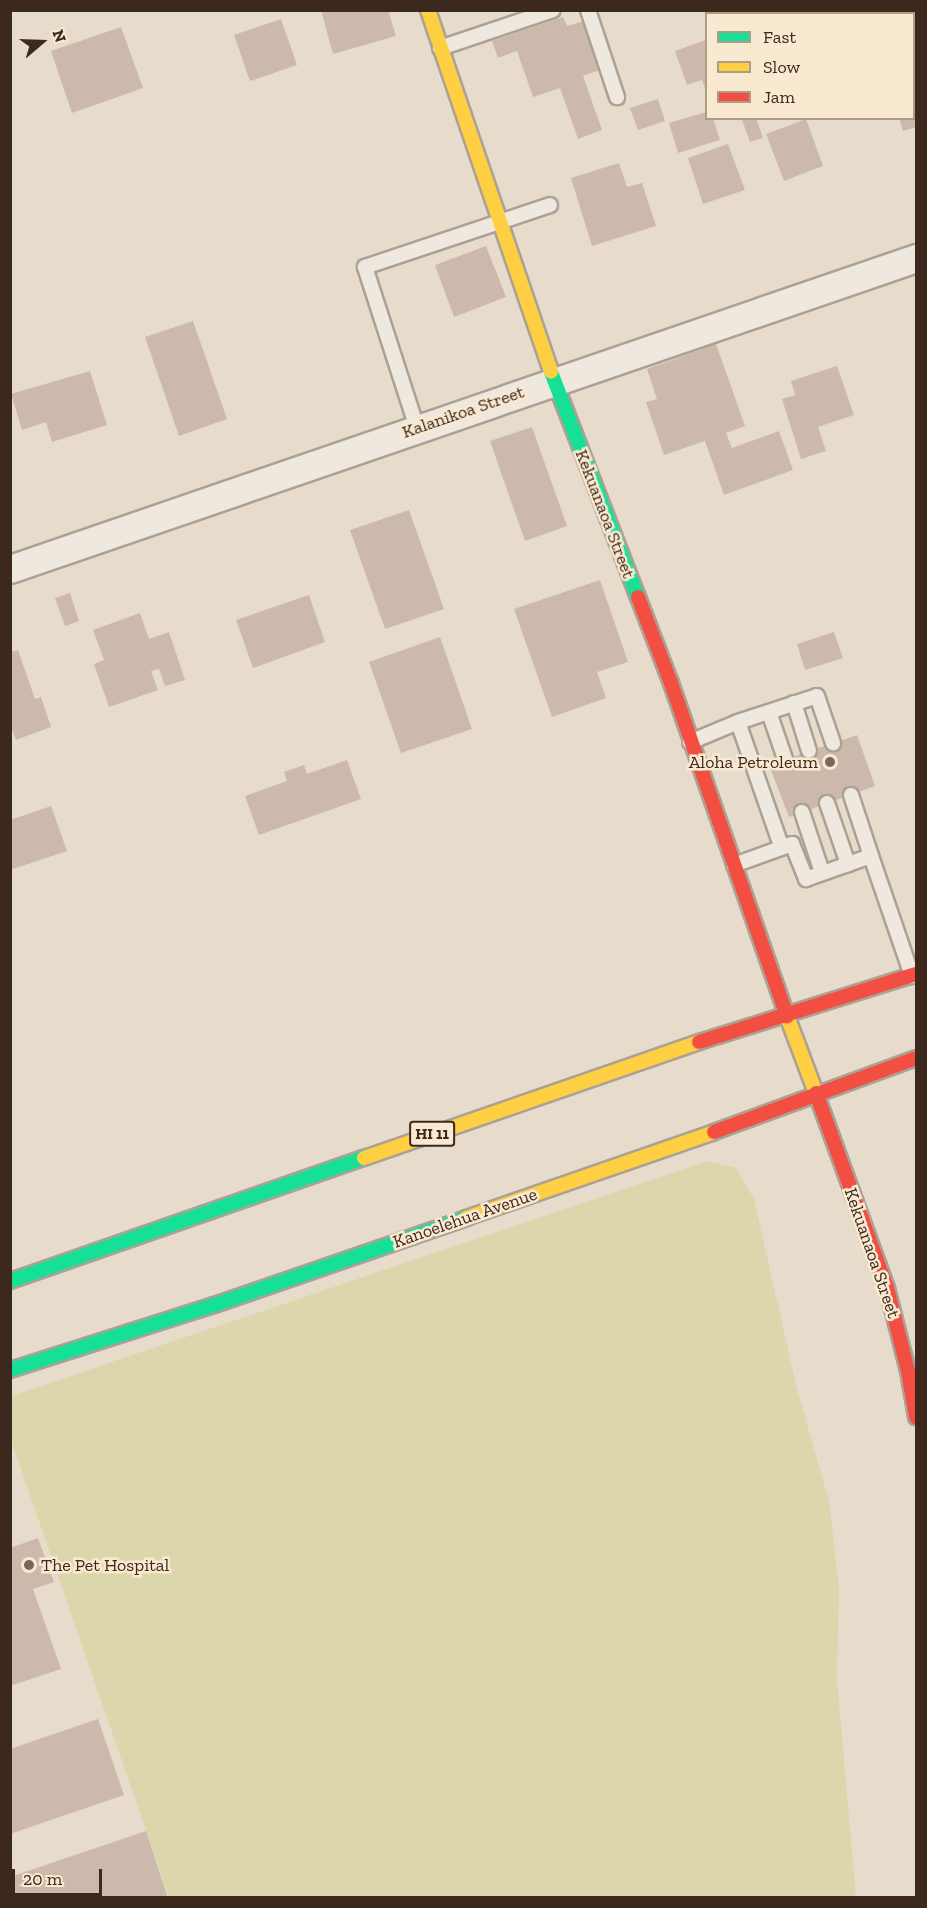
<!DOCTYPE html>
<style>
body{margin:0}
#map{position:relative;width:927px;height:1908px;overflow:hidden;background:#e7dccc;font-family:"Zilla Slab",serif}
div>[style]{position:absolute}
.green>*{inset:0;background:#dbd6ac}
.building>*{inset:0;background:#ccb9ac}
.roads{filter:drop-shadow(2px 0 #aca195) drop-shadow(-2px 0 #aca195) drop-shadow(0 2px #aca195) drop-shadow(0 -2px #aca195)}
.lane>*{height:14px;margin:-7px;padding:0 7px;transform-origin:7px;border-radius:7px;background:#efe8de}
.street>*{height:27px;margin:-13.5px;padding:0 13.5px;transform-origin:13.5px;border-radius:13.5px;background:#efe8de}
.fast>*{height:14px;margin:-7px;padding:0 7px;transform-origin:7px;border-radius:7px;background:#16e098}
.slow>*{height:14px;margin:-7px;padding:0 7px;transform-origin:7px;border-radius:7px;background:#ffcf43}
.jam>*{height:14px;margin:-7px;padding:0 7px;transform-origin:7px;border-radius:7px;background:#f24e42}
.dots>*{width:16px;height:16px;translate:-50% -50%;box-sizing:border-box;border:3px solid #f9e9d0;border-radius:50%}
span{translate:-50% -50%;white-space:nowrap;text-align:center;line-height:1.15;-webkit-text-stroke:5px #f9e9d0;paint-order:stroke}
.shield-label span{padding:2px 4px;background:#f9e9d0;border:2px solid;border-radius:4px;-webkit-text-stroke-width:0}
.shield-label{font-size:16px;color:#3c281c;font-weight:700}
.street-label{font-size:18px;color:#3c281c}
.poi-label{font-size:18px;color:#3c281c}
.right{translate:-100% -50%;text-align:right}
.left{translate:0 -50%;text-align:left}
.frame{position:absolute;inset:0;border:12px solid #3c281c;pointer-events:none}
.legend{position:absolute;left:705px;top:12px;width:210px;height:108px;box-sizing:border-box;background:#f9e9d0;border:2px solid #ad9c88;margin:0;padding:8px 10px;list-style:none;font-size:18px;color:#3c281c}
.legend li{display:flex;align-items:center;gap:12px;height:30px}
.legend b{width:30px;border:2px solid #ad9c88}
.north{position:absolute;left:12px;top:12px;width:60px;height:60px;-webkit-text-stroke:4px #f9e9d0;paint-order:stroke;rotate:71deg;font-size:16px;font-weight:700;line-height:24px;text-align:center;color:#3c281c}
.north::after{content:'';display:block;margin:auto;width:21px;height:27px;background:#3c281c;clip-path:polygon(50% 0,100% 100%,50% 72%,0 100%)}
.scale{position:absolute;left:12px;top:1869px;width:90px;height:27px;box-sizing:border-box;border:3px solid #3c281c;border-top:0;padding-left:8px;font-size:18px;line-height:21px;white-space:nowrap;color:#3c281c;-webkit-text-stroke:4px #f9e9d0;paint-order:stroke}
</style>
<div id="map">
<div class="green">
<div style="clip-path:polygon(707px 1161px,736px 1168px,754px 1199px,796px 1385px,829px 1501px,839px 1587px,837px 1679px,856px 1897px,169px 1897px,11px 1440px,11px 1396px)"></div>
</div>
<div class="building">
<div style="clip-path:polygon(321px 10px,388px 10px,396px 36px,333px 54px)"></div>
<div style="clip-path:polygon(801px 10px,842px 10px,842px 11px,838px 14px,802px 14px)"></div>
<div style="clip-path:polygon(563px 17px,567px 26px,587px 20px,603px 69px,583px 76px,602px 130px,578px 139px,560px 88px,533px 97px,517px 51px,498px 58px,492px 41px)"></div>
<div style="clip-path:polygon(281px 19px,297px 65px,250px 81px,234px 35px)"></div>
<div style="clip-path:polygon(121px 27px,143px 88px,72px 113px,51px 51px)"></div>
<div style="clip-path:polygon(706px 40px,706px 91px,702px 80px,687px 85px,675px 51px)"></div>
<div style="clip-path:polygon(916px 46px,916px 127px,903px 131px,899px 118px,914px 118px,914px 47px)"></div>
<div style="clip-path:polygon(658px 99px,665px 121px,638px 130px,630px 108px)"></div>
<div style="clip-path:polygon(706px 112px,706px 118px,713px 118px,720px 140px,678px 153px,669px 123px)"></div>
<div style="clip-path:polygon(746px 118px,756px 118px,763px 138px,750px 142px,742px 120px)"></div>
<div style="clip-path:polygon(806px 119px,823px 166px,784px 181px,766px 134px)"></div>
<div style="clip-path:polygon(728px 144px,745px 190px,703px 204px,688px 158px)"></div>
<div style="clip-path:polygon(619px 163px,627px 187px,642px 183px,656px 226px,592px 246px,571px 178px)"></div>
<div style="clip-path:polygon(486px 246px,506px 297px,454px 317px,435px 265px)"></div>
<div style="clip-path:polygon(193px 321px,227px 419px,179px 436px,145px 337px)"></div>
<div style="clip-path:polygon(716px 344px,745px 426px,726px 433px,732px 448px,779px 431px,793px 470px,724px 495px,705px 441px,664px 455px,646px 402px,657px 399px,647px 369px)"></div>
<div style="clip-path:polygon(837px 366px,854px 415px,818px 427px,826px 451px,801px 459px,782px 399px,795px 395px,791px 381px)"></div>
<div style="clip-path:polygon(90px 371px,107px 425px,52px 442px,46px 422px,22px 430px,11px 394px)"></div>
<div style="clip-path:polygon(532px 427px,567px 526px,525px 541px,490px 441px)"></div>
<div style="clip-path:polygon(409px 510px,444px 609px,385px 629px,350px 530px)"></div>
<div style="clip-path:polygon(600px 580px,628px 662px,597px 672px,606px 698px,552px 717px,514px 609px)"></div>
<div style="clip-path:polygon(70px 593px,79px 621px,65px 626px,55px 598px)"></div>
<div style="clip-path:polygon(309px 595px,325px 642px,253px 668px,236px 620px)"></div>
<div style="clip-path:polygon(140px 613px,149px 639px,169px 632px,185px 680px,165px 686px,159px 669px,151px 671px,158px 690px,109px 707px,94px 664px,104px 660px,93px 630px)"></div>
<div style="clip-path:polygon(834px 632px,843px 658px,805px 670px,797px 644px)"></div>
<div style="clip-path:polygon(440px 637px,472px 729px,401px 753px,369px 662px)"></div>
<div style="clip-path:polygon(18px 650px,35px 699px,41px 697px,51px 727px,16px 740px,10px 725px,10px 652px)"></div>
<div style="clip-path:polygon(857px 735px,875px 786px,789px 817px,769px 765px)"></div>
<div style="clip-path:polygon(347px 760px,361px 799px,259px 835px,245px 796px,287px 781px,284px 772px,304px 765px,307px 774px)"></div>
<div style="clip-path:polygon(51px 806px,67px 851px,10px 870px,10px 820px)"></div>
<div style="clip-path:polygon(38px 1538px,54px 1582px,33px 1589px,61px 1669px,10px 1686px,10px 1548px)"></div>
<div style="clip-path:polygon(98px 1719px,124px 1795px,10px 1834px,10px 1749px)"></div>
<div style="clip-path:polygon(146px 1831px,168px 1898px,10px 1898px,10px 1877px)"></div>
</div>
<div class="roads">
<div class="lane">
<div style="left:588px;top:10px;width:92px;rotate:71.6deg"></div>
<div style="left:440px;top:48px;width:119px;rotate:-18.6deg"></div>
<div style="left:417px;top:428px;width:169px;rotate:-107.9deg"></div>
<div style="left:365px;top:267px;width:195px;rotate:-18.5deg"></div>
<div style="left:794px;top:703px;width:50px;rotate:72.6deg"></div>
<div style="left:769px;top:712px;width:50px;rotate:71.2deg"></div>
<div style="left:738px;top:722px;width:133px;rotate:70.8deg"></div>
<div style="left:690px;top:742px;width:52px;rotate:-22.6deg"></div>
<div style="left:738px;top:722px;width:83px;rotate:-18.2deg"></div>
<div style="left:817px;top:696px;width:50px;rotate:71.2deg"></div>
<div style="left:851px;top:795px;width:64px;rotate:71.8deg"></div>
<div style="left:827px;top:803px;width:65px;rotate:71deg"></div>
<div style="left:802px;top:812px;width:63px;rotate:71.6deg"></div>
<div style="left:734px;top:865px;width:62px;rotate:-19.9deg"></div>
<div style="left:792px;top:844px;width:38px;rotate:68deg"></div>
<div style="left:806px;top:879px;width:69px;rotate:-19.5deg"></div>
<div style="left:871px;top:856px;width:127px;rotate:71.1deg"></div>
</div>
<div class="street">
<div style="left:10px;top:569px;width:958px;rotate:-18.95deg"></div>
</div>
<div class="fast">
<div style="left:551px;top:372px;width:241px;rotate:68.9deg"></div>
<div style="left:10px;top:1281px;width:375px;rotate:-19.2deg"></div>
<div style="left:10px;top:1370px;width:214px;rotate:-17.7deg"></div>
<div style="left:214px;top:1305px;width:267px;rotate:-19deg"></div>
</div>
<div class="slow">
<div style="left:428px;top:10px;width:382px;rotate:71.2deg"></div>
<div style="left:787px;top:1016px;width:82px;rotate:69.4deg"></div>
<div style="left:364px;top:1158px;width:355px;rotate:-19.1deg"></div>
<div style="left:466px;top:1218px;width:262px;rotate:-19.1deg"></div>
</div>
<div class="jam">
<div style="left:638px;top:597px;width:92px;rotate:69deg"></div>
<div style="left:671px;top:683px;width:353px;rotate:70.8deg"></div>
<div style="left:699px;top:1042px;width:227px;rotate:-17.4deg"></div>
<div style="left:816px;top:1093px;width:208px;rotate:70deg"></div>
<div style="left:887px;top:1288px;width:86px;rotate:75.8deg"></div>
<div style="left:908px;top:1371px;width:47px;rotate:80.1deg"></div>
<div style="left:714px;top:1132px;width:215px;rotate:-20.1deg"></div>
</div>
</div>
<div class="dots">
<div style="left:830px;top:762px;background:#78675a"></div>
<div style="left:29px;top:1565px;background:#78675a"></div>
</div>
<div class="shield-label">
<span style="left:432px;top:1134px">HI 11</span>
</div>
<div class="street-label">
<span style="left:463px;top:412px;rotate:-19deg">Kalanikoa Street</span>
<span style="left:605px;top:514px;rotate:69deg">Kekuanaoa Street</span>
<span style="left:465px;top:1218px;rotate:-19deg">Kanoelehua Avenue</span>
<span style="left:872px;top:1253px;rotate:71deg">Kekuanaoa Street</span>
</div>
<div class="poi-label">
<span class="right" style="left:818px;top:762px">Aloha Petroleum</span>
<span class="left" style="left:41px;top:1565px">The Pet Hospital</span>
</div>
<div class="frame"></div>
<ul class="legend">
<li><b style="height:8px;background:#16e098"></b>Fast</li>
<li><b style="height:8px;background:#ffcf43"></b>Slow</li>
<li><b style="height:8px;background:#f24e42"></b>Jam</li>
</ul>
<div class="north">N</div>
<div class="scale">20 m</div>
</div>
